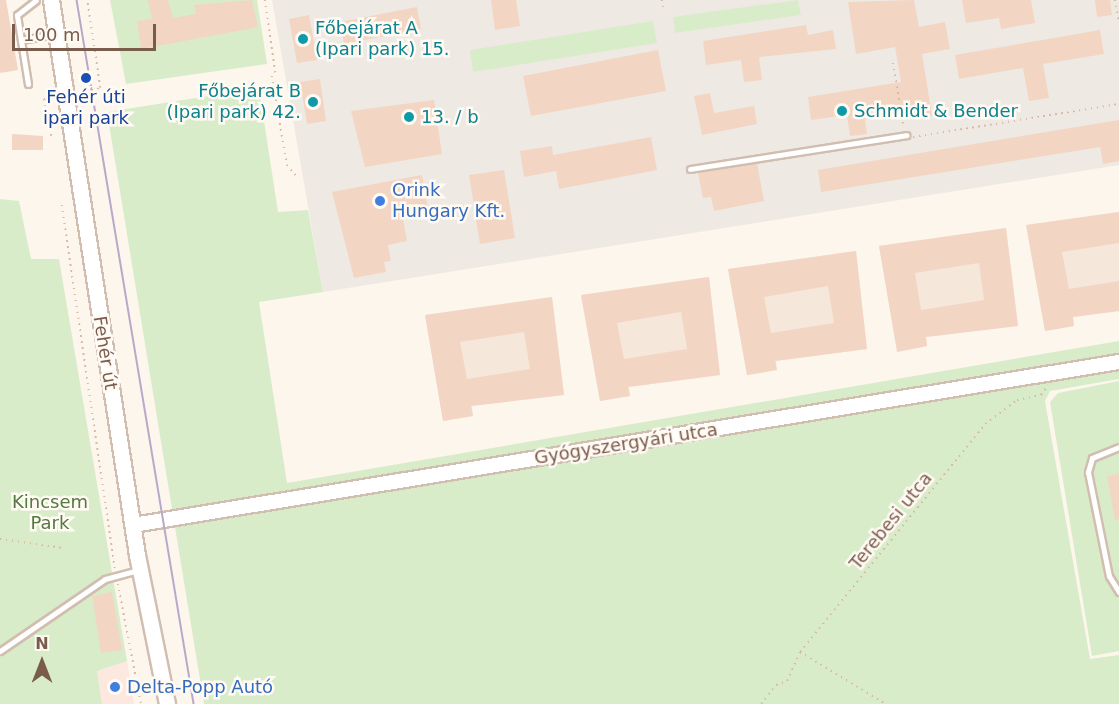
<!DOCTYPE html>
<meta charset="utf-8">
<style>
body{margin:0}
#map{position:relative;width:1119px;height:704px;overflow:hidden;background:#fdf6ec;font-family:"DejaVu Sans",sans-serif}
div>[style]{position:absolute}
.residential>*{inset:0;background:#f5e8da}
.commercial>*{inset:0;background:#fde8e0}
.industrial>*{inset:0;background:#efe9e4}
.green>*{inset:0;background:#d8ecc9}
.building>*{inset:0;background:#f3d5c3}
.path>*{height:1.5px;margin-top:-0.75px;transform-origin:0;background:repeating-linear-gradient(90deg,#d9b8a5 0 1.5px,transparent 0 6px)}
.roads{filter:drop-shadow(2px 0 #d1beb0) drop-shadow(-2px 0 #d1beb0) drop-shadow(0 2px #d1beb0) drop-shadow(0 -2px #d1beb0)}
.service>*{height:5px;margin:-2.5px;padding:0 2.5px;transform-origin:2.5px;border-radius:2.5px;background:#fff}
.tertiary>*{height:14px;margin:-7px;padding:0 7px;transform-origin:7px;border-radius:7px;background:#fff}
.secondary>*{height:15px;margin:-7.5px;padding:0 7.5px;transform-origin:7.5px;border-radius:7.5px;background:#fff}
.tram>*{height:1.5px;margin:-0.75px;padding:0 0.75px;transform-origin:0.75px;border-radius:0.75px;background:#b9a8c9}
.dots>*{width:16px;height:16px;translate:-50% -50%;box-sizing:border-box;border:3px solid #fffaf3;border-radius:50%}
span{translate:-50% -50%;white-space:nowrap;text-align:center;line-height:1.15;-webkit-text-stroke:5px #fffaf3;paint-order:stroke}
.culture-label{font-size:18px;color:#0d838f}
.left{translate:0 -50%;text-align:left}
.right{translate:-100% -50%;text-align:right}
.transit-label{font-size:18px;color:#164399}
.shop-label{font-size:18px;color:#366cbe}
.street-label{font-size:18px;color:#7a5c4d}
.park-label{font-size:18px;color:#537a41}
.north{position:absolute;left:12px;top:632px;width:60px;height:60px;-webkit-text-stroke:4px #fffaf3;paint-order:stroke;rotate:0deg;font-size:16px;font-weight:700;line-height:24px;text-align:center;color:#7a5c4d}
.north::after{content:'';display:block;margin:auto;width:21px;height:27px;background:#7a5c4d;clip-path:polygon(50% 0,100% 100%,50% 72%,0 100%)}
.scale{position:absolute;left:12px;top:24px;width:144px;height:27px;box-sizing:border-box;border:3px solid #7a5c4d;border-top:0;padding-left:8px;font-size:18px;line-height:21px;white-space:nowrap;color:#7a5c4d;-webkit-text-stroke:4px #fffaf3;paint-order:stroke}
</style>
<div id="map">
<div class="residential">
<div style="clip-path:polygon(1119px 212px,1119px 311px,1073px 317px,1074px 326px,1045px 331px,1026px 225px)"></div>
<div style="clip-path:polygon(1006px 228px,1018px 326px,926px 337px,927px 346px,898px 352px,879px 246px)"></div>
<div style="clip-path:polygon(856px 251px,867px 349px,776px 361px,777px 370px,747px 375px,728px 269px)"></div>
<div style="clip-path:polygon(709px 277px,720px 375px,629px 387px,630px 396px,600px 401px,581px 295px)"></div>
<div style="clip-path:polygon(552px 297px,564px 395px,472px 406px,473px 416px,443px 421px,425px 315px)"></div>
</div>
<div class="commercial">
<div style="clip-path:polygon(127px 661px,134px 704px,102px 704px,97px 671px)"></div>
</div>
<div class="industrial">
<div style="clip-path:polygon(272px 0,1119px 0,1119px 165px,323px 292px)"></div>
</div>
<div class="green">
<div style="clip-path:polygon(110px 0,257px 0,267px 64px,126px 84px)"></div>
<div style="clip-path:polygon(798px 0,801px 15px,675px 33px,673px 17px)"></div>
<div style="clip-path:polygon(653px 21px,657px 43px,473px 72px,470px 50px)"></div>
<div style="clip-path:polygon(259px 88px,278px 212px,308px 210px,323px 292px,259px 302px,287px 483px,1119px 341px,1119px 379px,1050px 391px,1045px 401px,1090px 659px,1119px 655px,1119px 704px,204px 704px,107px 112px)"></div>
<div style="clip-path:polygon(0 199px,19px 201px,31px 259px,59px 259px,127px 661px,97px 671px,102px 704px,0 704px)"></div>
<div style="clip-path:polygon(1119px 381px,1119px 651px,1092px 656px,1050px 402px,1058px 393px)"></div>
</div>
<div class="building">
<div style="clip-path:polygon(0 0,6px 0,18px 70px,0 73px)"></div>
<div style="clip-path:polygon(148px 0,168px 0,173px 18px,196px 14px,194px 5px,252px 0,258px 27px,141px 49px,137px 21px,152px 19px)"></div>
<div style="clip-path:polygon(491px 0,516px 0,520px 26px,495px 30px)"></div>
<div style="clip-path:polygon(914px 0,919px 27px,945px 22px,950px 49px,922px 54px,932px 116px,886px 120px,884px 109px,864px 112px,867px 134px,850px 136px,847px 115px,811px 120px,808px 97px,901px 82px,895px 47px,856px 54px,848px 2px)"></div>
<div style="clip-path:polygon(962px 0,1031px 0,1035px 23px,1001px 29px,999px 18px,966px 23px)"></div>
<div style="clip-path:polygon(1095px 0,1110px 0,1112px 15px,1097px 17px)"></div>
<div style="clip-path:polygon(417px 7px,421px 29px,344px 44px,340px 22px)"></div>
<div style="clip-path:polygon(309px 15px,317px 60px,297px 63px,289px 19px)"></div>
<div style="clip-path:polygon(806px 25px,808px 35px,833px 30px,836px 49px,759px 57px,762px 80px,744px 82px,741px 60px,706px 65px,703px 41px)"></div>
<div style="clip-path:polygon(1100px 30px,1104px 54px,1043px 64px,1049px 98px,1029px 101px,1023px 68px,959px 79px,955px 55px)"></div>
<div style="clip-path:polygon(658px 50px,666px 91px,531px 116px,523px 76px)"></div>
<div style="clip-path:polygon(320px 79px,326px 121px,307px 124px,300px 82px)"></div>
<div style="clip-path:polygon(710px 93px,714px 113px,754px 106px,757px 124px,702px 135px,694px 96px)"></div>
<div style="clip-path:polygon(434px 100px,442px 154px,365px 167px,351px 111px)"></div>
<div style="clip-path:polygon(1119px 120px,1119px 161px,1103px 164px,1100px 147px,821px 192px,818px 170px)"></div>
<div style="clip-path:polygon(12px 134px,43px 136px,43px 150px,12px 150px)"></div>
<div style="clip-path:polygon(651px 137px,657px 170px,559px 189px,556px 171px,524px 177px,520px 151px,552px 146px,553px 155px)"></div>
<div style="clip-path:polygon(757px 163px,764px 201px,714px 211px,711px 197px,703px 198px,698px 173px)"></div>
<div style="clip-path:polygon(504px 170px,515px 238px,480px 244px,469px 175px)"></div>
<div style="clip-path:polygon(422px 175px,428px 209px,402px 214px,407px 241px,388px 245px,391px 261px,384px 262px,386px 272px,354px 278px,332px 192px)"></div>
<div style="clip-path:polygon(1119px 212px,1119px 243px,1062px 252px,1069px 289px,1119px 281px,1119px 311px,1073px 317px,1074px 326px,1045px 331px,1026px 225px)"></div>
<div style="clip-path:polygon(evenodd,1006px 228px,1018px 326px,926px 337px,927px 346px,897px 352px,879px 246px,1006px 228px,979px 263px,984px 300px,921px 310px,915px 273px,979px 263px)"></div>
<div style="clip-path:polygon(evenodd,856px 251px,867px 349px,775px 361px,777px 370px,747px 375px,728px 269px,856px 251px,828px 286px,834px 323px,771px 333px,764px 297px,828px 286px)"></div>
<div style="clip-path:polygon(evenodd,709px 277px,720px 375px,628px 387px,630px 396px,600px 401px,581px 295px,709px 277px,681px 312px,687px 349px,624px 359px,617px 323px,681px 312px)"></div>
<div style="clip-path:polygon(evenodd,552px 297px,564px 395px,471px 406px,473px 416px,443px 421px,425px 315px,552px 297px,524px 332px,530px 369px,467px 379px,460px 342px,524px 332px)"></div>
<div style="clip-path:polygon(1119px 474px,1119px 520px,1115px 520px,1107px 476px)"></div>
<div style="clip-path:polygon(112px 592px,122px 650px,101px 653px,92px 596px)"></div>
</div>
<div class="path">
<div style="left:265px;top:0;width:76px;rotate:81.7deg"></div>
<div style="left:662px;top:0;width:12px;rotate:81deg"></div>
<div style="left:1115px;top:0;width:22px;rotate:80deg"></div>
<div style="left:893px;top:63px;width:65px;rotate:80.2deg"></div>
<div style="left:272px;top:76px;width:90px;rotate:80.4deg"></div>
<div style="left:287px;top:165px;width:17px;rotate:50deg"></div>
<div style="left:80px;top:94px;width:21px;rotate:-17deg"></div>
<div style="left:100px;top:88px;width:89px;rotate:-98.4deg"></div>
<div style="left:100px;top:113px;width:12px;rotate:81deg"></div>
<div style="left:51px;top:136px;width:38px;rotate:-101deg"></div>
<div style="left:44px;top:99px;width:10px;rotate:-6deg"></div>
<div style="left:913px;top:137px;width:209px;rotate:-9.1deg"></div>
<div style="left:62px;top:205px;width:367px;rotate:81.7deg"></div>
<div style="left:0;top:539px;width:65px;rotate:8deg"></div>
<div style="left:118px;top:584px;width:122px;rotate:79.1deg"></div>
<div style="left:800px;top:652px;width:100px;rotate:31.2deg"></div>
<div style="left:761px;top:704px;width:24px;rotate:-52deg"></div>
<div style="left:776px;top:685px;width:12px;rotate:-20deg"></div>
<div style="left:787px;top:681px;width:32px;rotate:-66deg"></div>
<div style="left:800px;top:652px;width:294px;rotate:-50.9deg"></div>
<div style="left:985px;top:424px;width:40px;rotate:-37deg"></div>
<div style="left:1017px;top:400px;width:25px;rotate:-12deg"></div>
<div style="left:1041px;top:395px;width:12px;rotate:-55deg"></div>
</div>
<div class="roads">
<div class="service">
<div style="left:21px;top:40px;width:34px;rotate:-10deg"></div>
<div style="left:28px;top:84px;width:70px;rotate:-99.1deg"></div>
<div style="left:17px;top:15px;width:24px;rotate:-38deg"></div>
<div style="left:690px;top:169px;width:219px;rotate:-8.9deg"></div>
<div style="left:1119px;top:447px;width:29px;rotate:158deg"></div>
<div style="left:1092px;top:458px;width:15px;rotate:106deg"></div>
<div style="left:1088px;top:472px;width:106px;rotate:78.6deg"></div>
<div style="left:1109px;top:576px;width:19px;rotate:58deg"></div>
<div style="left:0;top:651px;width:127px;rotate:-34.4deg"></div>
<div style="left:105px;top:579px;width:34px;rotate:-15deg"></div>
</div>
<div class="tertiary">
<div style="left:133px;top:525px;width:999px;rotate:-9.39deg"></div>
</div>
<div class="secondary">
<div style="left:51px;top:0;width:562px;rotate:81.19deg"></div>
<div style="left:137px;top:555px;width:152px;rotate:78.6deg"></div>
</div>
</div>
<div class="tram">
<div style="left:77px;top:0;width:714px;rotate:80.56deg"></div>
</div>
<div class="dots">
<div style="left:303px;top:39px;background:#0f9aa8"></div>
<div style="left:86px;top:78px;background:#1a4fb4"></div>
<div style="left:313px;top:102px;background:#0f9aa8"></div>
<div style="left:842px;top:111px;background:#0f9aa8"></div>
<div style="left:409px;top:117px;background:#0f9aa8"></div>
<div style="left:380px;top:201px;background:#3f7fe0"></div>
<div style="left:115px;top:687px;background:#3f7fe0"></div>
</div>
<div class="culture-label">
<span class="left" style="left:315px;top:39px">Főbejárat A<br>(Ipari park) 15.</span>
<span class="right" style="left:301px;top:102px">Főbejárat B<br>(Ipari park) 42.</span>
<span class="left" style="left:854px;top:111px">Schmidt &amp; Bender</span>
<span class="left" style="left:421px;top:117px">13. / b</span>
</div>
<div class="transit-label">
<span style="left:86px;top:108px">Fehér úti<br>ipari park</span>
</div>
<div class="shop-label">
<span class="left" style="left:392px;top:201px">Orink<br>Hungary Kft.</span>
<span class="left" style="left:127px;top:687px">Delta-Popp Autó</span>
</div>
<div class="street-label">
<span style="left:105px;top:353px;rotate:81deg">Fehér út</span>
<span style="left:626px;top:444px;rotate:-9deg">Gyógyszergyári utca</span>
<span style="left:891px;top:521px;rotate:-51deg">Terebesi utca</span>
</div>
<div class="park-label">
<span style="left:50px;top:513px">Kincsem<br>Park</span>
</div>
<div class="north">N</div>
<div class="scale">100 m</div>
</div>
